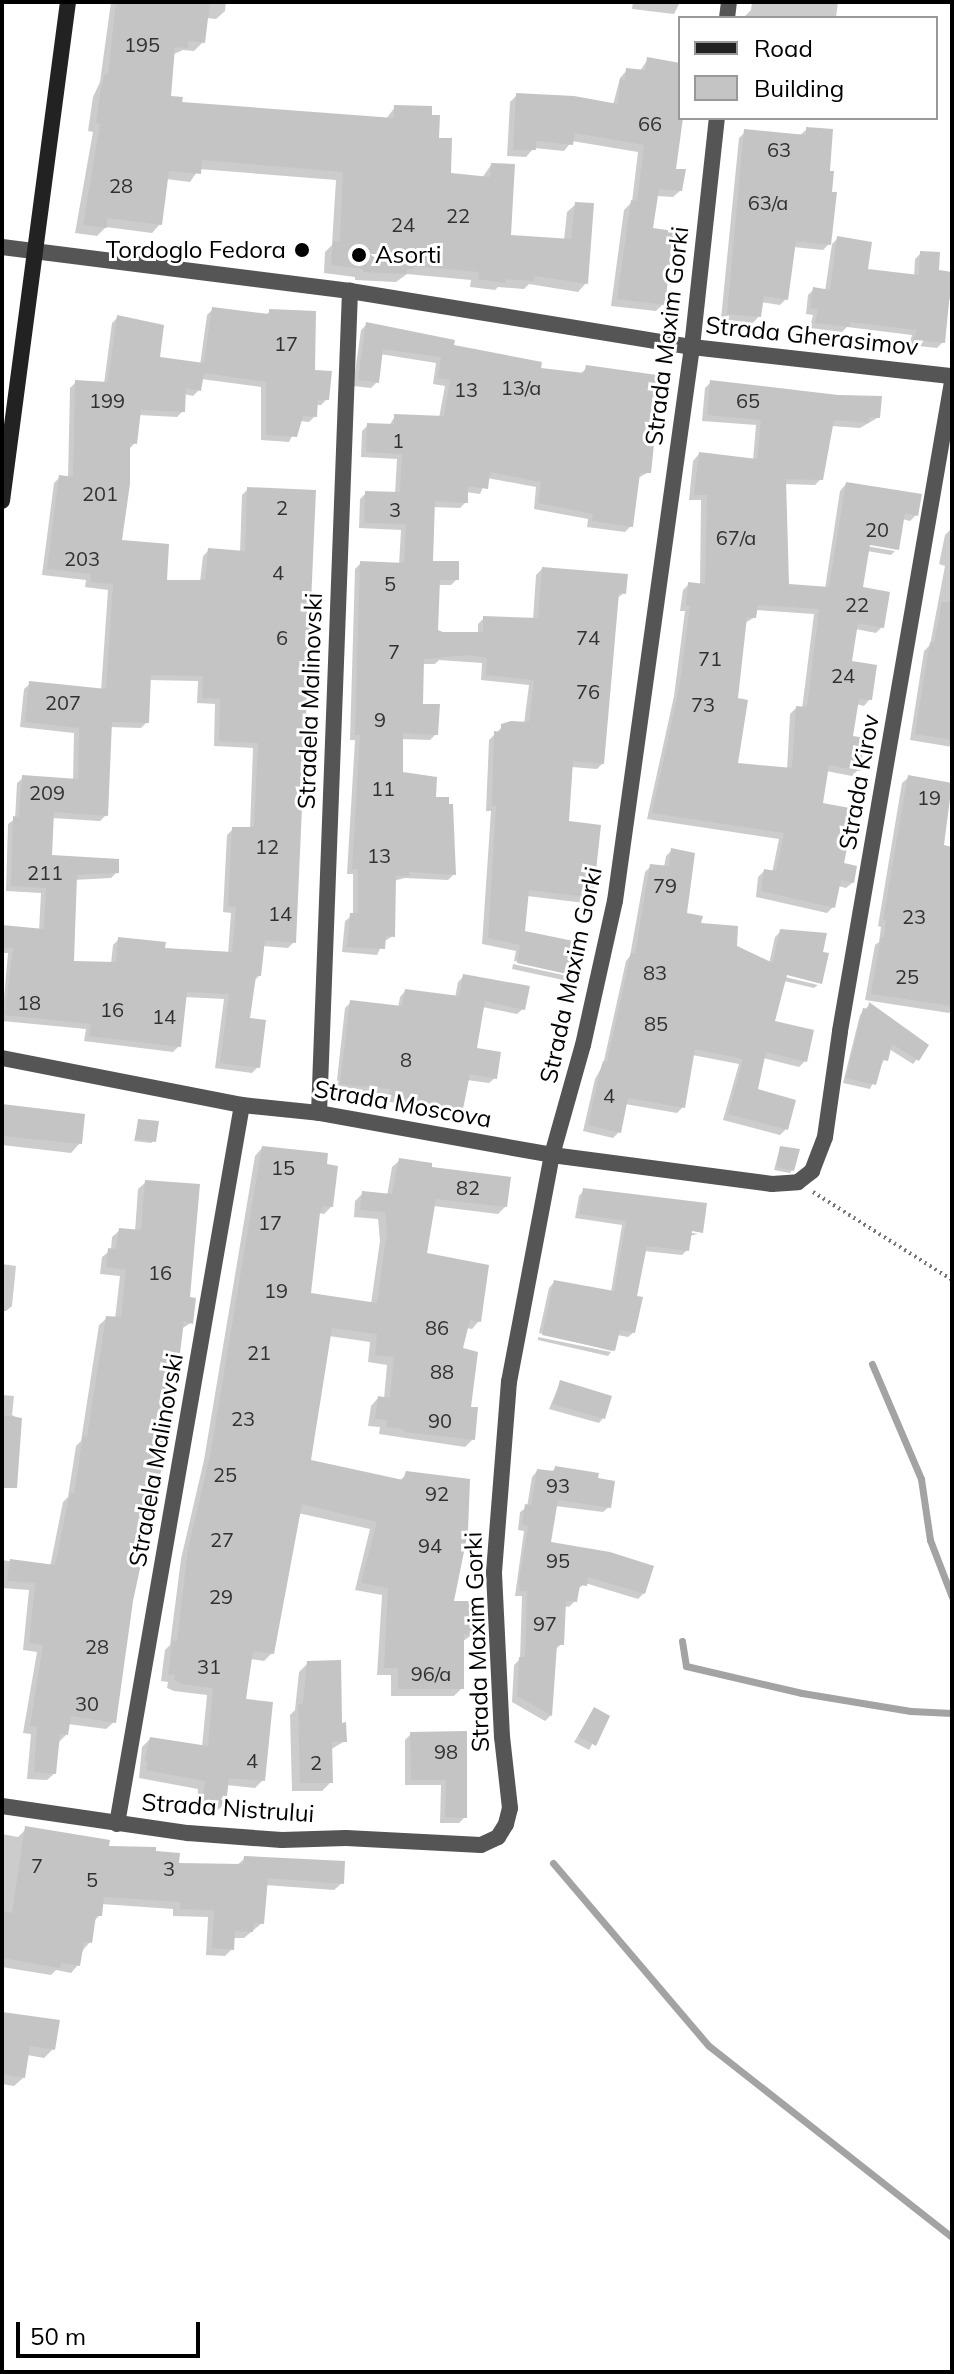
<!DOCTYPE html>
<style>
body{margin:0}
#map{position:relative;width:954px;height:2374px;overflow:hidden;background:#fff;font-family:Mulish,sans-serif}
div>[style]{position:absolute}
.shadow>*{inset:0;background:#0003}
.stream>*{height:7px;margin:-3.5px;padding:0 3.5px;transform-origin:3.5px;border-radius:3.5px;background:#a3a3a3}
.building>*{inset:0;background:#c4c4c4}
.path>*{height:4px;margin-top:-2px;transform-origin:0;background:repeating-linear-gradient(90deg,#777 0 2px,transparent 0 6px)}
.street>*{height:16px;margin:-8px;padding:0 8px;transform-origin:8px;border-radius:8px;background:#555}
.secondary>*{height:16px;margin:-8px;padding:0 8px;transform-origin:8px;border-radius:8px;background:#222}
.dots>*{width:22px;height:22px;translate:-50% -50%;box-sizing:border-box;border:4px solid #fff;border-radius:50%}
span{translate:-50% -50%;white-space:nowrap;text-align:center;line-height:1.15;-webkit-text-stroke:6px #fff;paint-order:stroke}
.number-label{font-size:20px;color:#313131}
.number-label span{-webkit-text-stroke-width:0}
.poi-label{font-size:24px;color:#000}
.right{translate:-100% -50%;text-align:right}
.left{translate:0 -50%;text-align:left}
.street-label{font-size:24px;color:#000}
.frame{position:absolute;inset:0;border:4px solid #000;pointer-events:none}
.legend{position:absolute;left:678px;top:16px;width:260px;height:104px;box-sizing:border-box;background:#fff;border:2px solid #999;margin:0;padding:10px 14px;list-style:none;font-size:24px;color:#000}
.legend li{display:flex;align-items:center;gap:16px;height:40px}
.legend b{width:40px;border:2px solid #999}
.scale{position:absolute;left:16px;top:2322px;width:184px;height:36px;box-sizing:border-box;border:4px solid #000;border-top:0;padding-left:10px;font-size:24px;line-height:28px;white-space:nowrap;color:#000;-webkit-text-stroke:6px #fff;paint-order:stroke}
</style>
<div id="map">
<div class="shadow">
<div style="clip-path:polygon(111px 2px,226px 2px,225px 11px,216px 19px,206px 18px,203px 42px,194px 51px,183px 50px,172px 55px,169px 98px,180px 104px,386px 119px,395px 107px,437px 140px,449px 175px,482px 178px,491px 165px,509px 237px,564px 240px,567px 212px,576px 204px,586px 283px,578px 292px,529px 284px,524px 289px,498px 287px,495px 290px,470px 287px,471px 280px,407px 274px,396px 282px,355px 280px,355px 277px,324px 273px,325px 252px,332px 245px,336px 180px,199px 169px,190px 182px,166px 179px,160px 224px,152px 233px,106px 227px,97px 236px,75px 233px,93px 132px,88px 131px,93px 97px,100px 82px)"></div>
<div style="clip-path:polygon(633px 2px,680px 2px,674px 14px,632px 9px)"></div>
<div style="clip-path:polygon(752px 2px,838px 2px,836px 18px,743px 18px,751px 10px)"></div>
<div style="clip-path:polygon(648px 59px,680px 65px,681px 118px,674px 171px,681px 190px,673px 197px,656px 196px,651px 230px,663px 304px,656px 311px,611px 306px,624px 210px,632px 202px,638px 152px,572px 141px,564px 151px,534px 148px,526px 157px,507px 156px,510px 102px,517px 95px,613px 105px,620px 78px,627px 70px,640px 71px)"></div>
<div style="clip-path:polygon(807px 129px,827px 173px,829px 244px,823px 250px,793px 247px,786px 299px,780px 305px,761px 302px,759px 316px,753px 323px,721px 319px,739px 138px,745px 132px,799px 136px)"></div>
<div style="clip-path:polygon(838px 238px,866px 271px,914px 277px,915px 259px,921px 253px,937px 272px,952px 274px,952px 300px,946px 299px,943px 342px,937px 348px,909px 345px,912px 335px,847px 327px,842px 332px,810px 328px,813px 315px,806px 314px,808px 295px,814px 289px,825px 291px,832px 244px)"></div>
<div style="clip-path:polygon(evenodd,213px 309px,265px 316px,270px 311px,313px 372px,327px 399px,321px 405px,315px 405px,315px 416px,309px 422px,300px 421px,289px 442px,261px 440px,261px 387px,201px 379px,199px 390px,193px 396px,184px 394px,183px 411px,177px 417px,138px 415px,135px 443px,128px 450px,120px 542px,164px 582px,200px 582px,203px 556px,209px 550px,240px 553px,242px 495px,248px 489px,294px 942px,288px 948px,262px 946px,259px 976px,253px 982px,247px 1020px,258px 1067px,252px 1073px,215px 1068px,224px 999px,184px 997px,179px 1046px,173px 1052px,84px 1041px,86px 1029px,2px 1021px,8px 953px,2px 953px,2px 927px,39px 931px,41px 893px,6px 891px,8px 824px,15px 819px,17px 783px,23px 778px,73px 781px,74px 733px,20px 727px,24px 689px,30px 684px,101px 691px,108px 590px,85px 587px,86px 580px,42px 575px,54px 483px,60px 477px,68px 478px,70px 388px,76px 382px,104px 384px,112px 323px,118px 317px,158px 359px,200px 365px,207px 315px,213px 309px,149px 680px,198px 681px,197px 703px,215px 704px,214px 746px,253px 748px,250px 829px,233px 829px,227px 835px,223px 912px,231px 913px,228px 954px,163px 950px,119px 939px,113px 945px,111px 964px,72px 963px,74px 880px,111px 878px,117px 872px,50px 857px,52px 818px,100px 821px,106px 815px,109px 727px,141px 728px,147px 722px,149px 680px)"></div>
<div style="clip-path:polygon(367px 324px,452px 342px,451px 347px,540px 363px,538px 370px,580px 374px,587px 368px,655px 377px,649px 417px,655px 417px,649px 472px,638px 478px,631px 526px,625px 532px,587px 527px,588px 519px,534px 509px,536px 487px,487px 478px,480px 494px,466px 492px,466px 502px,460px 508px,432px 507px,431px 563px,457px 563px,457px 579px,451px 585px,438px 585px,436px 631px,443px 634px,478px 634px,478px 624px,484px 618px,533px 620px,536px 575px,542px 569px,626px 576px,624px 593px,616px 599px,603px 763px,597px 769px,571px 767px,567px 823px,599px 826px,591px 897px,585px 903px,527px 896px,523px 933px,581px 945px,573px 976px,573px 973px,514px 961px,516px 951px,482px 944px,491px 811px,486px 811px,489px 740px,503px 726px,524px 724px,529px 685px,481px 680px,482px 663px,439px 660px,435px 664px,422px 664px,421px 705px,438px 706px,436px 734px,430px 740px,401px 739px,401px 773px,435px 779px,434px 799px,447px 799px,447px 806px,451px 806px,454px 874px,448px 880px,405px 878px,393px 881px,393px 936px,383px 942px,377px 955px,342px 952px,345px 921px,353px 915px,353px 874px,347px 874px,355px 740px,350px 740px,355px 569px,361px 563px,399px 565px,401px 530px,359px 528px,360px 499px,366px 493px,395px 494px,397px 459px,361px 457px,362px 431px,368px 425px,389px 426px,395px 416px,439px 418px,445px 386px,433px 384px,436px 363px,380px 354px,377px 382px,371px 388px,353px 386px,361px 330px)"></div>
<div style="clip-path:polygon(evenodd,711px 382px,879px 417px,860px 428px,831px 426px,821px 479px,815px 485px,784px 484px,787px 586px,825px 589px,840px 491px,846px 484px,916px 515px,910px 521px,902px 519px,895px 551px,895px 547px,861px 541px,860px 545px,895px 551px,891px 555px,867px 551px,861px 589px,882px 627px,876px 633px,855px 629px,850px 663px,870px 699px,864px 706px,856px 704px,851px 737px,858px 770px,852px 776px,826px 771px,820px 804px,842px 864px,853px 882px,846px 888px,838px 886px,833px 907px,827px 913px,756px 897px,758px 877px,764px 871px,772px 873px,779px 839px,647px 819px,674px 696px,685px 611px,680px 611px,683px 590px,689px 584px,700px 585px,701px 500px,689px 500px,693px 461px,699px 454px,753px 460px,756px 425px,702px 421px,705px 388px,711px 382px,755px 610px,814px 614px,802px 709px,796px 708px,790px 714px,787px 770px,736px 764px,735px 700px,745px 623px,755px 617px,755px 610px)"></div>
<div style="clip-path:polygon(952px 528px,952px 747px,910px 740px,924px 651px,930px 645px,945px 566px,939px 564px,945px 535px)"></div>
<div style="clip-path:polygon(909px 777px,952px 785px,941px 847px,952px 849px,952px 1009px,949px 1013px,865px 1000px,875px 945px,879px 942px,881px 927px,878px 926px,902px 783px)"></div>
<div style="clip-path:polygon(672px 850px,685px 915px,699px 925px,769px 964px,775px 937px,781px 931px,821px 953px,819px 984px,819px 981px,778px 971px,777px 975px,818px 985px,814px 988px,784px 981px,773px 1022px,805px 1061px,799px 1067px,763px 1058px,755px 1091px,786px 1129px,780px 1135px,723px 1120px,739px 1064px,692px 1055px,683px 1107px,677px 1113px,625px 1104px,619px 1132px,613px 1138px,583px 1131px,595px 1079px,603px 1065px,626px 961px,630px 956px,645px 872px,651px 866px,664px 867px,666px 856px)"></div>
<div style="clip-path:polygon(513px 964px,572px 977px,568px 981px,512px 969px)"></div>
<div style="clip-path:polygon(464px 976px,523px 1009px,517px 1014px,482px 1007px,475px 1050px,495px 1078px,489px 1083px,467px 1080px,462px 1108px,456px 1113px,384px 1101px,385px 1094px,336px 1089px,345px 1008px,351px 1002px,398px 1008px,400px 997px,405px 991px,455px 998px,458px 982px)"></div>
<div style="clip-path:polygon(869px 1005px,917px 1059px,913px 1064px,889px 1049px,870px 1089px,843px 1083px,860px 1015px)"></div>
<div style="clip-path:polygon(2px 1106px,80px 1143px,71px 1153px,2px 1145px)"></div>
<div style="clip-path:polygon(139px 1121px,154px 1141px,151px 1143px,134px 1141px)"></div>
<div style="clip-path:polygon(262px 1148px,332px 1206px,324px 1214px,318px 1213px,308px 1295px,371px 1304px,380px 1241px,378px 1219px,354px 1217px,355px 1201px,363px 1193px,387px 1196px,392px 1167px,400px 1160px,429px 1168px,506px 1206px,498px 1214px,433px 1206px,424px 1255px,479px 1321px,472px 1329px,466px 1328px,461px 1349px,473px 1439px,465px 1447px,379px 1434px,380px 1427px,368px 1426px,371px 1406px,378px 1398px,384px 1399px,387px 1365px,368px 1362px,370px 1342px,329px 1336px,309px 1461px,399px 1481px,407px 1474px,451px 1603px,473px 1634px,462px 1642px,462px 1688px,454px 1696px,391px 1696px,391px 1675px,377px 1675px,382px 1595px,355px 1590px,370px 1529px,298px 1513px,272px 1653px,264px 1661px,250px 1659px,244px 1701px,263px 1780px,255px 1788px,226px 1785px,224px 1804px,216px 1812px,196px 1810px,198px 1789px,139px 1778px,142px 1747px,150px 1739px,202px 1747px,207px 1695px,174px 1691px,167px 1688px,168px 1682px,161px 1681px,165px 1650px,170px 1645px,181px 1559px,204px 1460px,255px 1156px)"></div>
<div style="clip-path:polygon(780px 1148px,792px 1170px,790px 1173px,774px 1170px)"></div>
<div style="clip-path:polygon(146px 1182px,187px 1299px,191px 1323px,181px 1329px,131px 1601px,114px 1722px,106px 1729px,68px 1724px,67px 1734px,59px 1742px,55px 1773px,47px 1780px,27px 1779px,31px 1734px,23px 1733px,37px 1652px,23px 1650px,29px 1590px,2px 1588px,2px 1560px,50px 1567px,63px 1502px,68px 1497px,76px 1446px,81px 1441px,99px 1325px,107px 1318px,115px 1319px,120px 1276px,100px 1274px,102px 1257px,111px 1250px,112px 1237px,120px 1230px,135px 1232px,138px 1189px)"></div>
<div style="clip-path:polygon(584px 1190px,704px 1204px,701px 1232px,682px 1228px,682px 1231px,698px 1234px,689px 1236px,687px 1250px,682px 1255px,644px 1251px,634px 1298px,641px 1299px,634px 1332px,628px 1337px,617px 1335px,612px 1351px,539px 1333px,549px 1288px,554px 1282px,611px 1292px,622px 1225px,575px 1218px,579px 1196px)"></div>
<div style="clip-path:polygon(2px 1264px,16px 1266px,12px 1306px,6px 1311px,2px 1311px)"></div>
<div style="clip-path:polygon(538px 1337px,611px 1352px,608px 1356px,538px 1340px)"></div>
<div style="clip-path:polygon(560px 1383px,603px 1418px,599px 1423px,549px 1409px)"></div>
<div style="clip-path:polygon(2px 1395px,14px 1396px,12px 1415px,20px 1419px,2px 1463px)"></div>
<div style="clip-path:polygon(555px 1468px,596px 1480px,609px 1507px,603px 1512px,555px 1506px,549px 1543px,644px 1593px,638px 1599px,585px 1583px,577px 1590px,575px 1601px,569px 1607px,563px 1606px,562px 1644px,554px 1650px,551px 1715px,545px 1721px,512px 1702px,514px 1665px,520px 1659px,522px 1596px,515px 1596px,524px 1531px,518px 1530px,520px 1512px,527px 1507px,532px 1477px,537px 1471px,551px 1473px)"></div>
<div style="clip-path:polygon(308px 1663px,345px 1741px,330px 1750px,331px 1782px,322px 1791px,292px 1791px,290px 1715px,295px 1710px,299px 1672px)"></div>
<div style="clip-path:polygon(594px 1710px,607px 1717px,589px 1750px,574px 1742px)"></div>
<div style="clip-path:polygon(465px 1733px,465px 1817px,459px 1823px,440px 1823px,441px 1785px,405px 1785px,405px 1740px,411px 1734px)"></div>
<div style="clip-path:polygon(26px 1829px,106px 1848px,154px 1853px,177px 1864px,236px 1866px,245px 1858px,342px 1883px,334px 1890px,265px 1885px,262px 1923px,244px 1938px,233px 1938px,232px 1949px,225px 1956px,206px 1955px,208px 1917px,173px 1916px,173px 1909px,101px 1904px,100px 1915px,93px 1922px,90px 1942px,83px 1950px,78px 1965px,71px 1973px,56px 1970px,51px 1975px,2px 1967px,2px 1834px,18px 1837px)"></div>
<div style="clip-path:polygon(2px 2015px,53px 2049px,44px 2058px,27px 2055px,23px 2078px,14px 2086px,2px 2084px)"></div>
</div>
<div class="stream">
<div style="left:872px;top:1364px;width:125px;rotate:66.9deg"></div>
<div style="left:921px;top:1479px;width:62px;rotate:81.6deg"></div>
<div style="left:930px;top:1540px;width:61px;rotate:68.9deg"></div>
<div style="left:682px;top:1641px;width:25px;rotate:81deg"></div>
<div style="left:686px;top:1666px;width:119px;rotate:13.1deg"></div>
<div style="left:802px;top:1693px;width:110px;rotate:9.4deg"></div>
<div style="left:911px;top:1711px;width:41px;rotate:2.8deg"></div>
<div style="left:553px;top:1863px;width:240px;rotate:49.6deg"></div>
<div style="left:709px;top:2046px;width:309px;rotate:38.2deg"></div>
</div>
<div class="building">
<div style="clip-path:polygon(116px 2px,210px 2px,205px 43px,188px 41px,188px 48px,175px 47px,171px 96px,183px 97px,182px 102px,394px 118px,394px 105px,432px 106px,432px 115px,440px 115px,439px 138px,452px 138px,451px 173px,490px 177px,491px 163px,515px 164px,511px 235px,571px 239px,575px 202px,594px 203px,588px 284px,535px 276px,534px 281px,506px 279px,505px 283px,478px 279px,479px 272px,415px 266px,414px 269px,407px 269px,407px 274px,363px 272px,363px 269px,331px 265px,333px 241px,340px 242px,343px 172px,202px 160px,201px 174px,169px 171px,162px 225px,107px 218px,107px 228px,83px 225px,100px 124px,96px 123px,101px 87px,105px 74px,108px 75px)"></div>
<div style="clip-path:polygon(647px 57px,680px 63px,680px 118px,683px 118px,676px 169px,686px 169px,682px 191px,659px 189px,653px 228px,674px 231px,665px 305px,617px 299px,631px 200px,637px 201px,644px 145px,575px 133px,573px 145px,536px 141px,536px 150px,513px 150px,516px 93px,574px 96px,618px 104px,620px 79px,625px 80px,626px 68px,645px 70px)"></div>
<div style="clip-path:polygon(806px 127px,833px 129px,830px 171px,834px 171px,832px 192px,837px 192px,831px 245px,796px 241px,788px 300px,764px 296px,761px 317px,727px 314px,744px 129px,806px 135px)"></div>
<div style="clip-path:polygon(837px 236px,872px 242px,868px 269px,919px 275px,920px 251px,940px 252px,939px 270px,952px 272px,945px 343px,913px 340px,917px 330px,850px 322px,850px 327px,815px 323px,818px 309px,810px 308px,813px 287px,830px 290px)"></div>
<div style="clip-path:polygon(evenodd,212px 307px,269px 314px,269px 309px,316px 311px,315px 370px,332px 371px,329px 400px,318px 400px,317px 417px,303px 416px,297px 437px,266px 435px,266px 382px,204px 373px,201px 391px,186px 388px,185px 412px,141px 410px,137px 444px,130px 443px,130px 484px,122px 540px,169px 544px,167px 580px,205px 580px,208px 548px,245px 551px,247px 487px,316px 490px,296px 943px,265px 940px,261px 976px,256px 976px,250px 1018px,266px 1020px,260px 1068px,220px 1063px,229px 994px,187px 992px,181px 1047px,89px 1036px,91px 1024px,5px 1015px,13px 948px,2px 947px,2px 925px,44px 929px,46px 888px,11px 886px,13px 816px,19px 817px,22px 775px,78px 779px,79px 728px,25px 722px,29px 681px,106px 689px,113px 584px,90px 582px,91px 574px,47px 569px,59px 475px,73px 477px,75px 380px,108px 382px,117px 315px,164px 325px,160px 357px,204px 363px,212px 307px,151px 675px,203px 676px,202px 698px,220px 699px,219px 741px,258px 743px,254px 827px,232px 827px,228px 907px,236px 907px,232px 952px,165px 948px,166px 942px,118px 937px,116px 962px,74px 961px,77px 875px,119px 873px,119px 859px,52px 855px,54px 812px,108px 816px,112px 722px,149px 723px,151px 675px)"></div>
<div style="clip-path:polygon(366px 322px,455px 340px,454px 345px,542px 362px,541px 368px,584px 373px,586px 365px,657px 375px,652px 415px,657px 416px,651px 473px,640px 473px,633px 527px,592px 521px,593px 514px,538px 503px,541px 482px,490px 472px,488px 489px,468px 486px,468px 503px,435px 501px,433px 561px,459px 561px,459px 580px,440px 580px,438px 630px,443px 632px,483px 632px,483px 616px,538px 618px,542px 567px,628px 574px,626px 594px,619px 593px,604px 764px,573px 761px,569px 821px,601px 825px,593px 898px,529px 890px,525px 931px,583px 943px,576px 976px,517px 963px,520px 945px,488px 938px,496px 806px,492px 806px,494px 731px,501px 732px,501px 724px,511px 721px,529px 722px,534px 680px,486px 675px,487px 658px,468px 655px,424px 659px,423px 704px,440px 704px,438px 735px,403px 733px,403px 772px,437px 777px,436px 797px,449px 797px,449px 804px,453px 804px,456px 875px,409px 872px,409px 876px,396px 876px,395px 937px,386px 936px,385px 949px,347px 947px,350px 913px,358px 913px,358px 869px,352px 869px,360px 735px,355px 735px,360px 561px,404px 563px,406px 524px,364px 523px,365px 491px,400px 492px,402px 454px,366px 452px,367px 423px,394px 424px,394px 414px,444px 416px,450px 380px,438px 378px,441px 357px,383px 349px,379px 383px,358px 380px)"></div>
<div style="clip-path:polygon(evenodd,710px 380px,838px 395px,882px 396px,880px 418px,869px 417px,869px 423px,834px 420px,823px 480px,786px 479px,789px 584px,829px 587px,846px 482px,922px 494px,918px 516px,905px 513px,899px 550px,870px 545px,863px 587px,890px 592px,884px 628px,858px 623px,852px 661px,877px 665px,872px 700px,859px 699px,853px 736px,865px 738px,860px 771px,829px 765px,823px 803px,855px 809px,844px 863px,857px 866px,854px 883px,841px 880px,835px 908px,761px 891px,764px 869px,776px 871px,784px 833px,652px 813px,679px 689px,690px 606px,686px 605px,688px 582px,705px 584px,707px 495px,694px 495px,699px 452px,757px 459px,761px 420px,707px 415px,710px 380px,758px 605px,819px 609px,807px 707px,796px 706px,792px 768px,738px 763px,748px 700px,738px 698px,747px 617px,756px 618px,758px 605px)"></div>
<div style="clip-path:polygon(942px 602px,952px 602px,952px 740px,915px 734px,930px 642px,934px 643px)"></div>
<div style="clip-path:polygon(908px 775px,952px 783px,944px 845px,952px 847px,952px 1006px,871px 994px,881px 937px,884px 937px,886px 920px,883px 920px)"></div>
<div style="clip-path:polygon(671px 848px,695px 853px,687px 913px,703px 916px,701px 923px,738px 926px,737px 946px,773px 963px,780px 929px,827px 933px,823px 952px,829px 953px,822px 984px,787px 975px,775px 1021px,814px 1030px,807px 1062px,766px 1052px,758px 1089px,796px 1100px,788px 1130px,728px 1114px,743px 1059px,695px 1049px,685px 1108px,628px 1098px,621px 1133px,588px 1125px,600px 1071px,603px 1061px,607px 1062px,631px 953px,635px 954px,650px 864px,669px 866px)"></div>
<div style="clip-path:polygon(463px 974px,530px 986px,525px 1010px,485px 1001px,477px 1048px,501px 1052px,497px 1079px,470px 1074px,463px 1109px,389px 1096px,390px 1089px,340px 1084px,350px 1000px,402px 1006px,405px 989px,459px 996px)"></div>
<div style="clip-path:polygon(869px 1002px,929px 1045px,919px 1061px,892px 1044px,888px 1061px,883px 1060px,876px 1085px,846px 1078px,863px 1008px,868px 1009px)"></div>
<div style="clip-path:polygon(2px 1104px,85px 1114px,82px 1144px,2px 1136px)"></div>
<div style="clip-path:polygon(138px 1119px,159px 1121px,156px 1142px,135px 1139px)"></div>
<div style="clip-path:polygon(262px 1146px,328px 1153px,327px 1164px,338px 1166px,333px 1207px,322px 1206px,320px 1213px,311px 1293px,377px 1303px,387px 1232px,385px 1212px,360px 1210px,362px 1191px,392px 1194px,399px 1158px,432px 1163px,432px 1167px,511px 1177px,507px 1207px,436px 1199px,427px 1253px,489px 1265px,481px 1322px,470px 1320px,463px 1348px,478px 1352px,471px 1407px,478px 1407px,475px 1440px,404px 1432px,404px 1429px,386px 1427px,387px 1420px,375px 1419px,378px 1396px,390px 1398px,394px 1357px,375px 1355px,377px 1334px,332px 1328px,311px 1460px,403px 1480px,406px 1471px,470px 1479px,468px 1532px,454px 1601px,476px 1601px,475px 1635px,464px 1634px,464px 1689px,398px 1689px,398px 1668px,384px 1668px,388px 1588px,361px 1583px,377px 1522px,302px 1504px,274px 1654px,253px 1651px,246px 1699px,273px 1702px,265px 1781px,229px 1778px,226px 1805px,202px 1803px,205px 1781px,146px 1770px,148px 1762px,145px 1761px,150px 1737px,208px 1746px,213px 1688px,182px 1684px,174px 1680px,175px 1675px,168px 1674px,172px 1641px,177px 1641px,188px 1549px,211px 1451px)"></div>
<div style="clip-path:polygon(780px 1146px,800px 1149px,794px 1171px,776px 1167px)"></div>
<div style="clip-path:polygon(145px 1180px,200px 1184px,190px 1297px,196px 1298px,193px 1324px,184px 1321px,171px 1425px,133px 1601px,116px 1723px,71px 1716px,68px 1735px,60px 1734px,56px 1774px,34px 1772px,37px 1727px,30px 1726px,43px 1645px,29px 1643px,35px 1583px,7px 1581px,10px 1559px,55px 1565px,70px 1493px,74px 1494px,83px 1436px,87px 1437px,106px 1316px,121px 1317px,126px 1270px,106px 1267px,108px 1248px,116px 1249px,119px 1228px,141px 1230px)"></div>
<div style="clip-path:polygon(583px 1188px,707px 1203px,703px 1233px,692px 1231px,689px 1251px,647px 1246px,637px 1296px,643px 1297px,635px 1333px,620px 1330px,615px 1351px,542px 1335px,554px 1280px,614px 1291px,626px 1221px,579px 1214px)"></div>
<div style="clip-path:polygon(560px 1380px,612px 1396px,605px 1419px,553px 1404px)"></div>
<div style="clip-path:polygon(2px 1415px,22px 1418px,17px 1488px,2px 1488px)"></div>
<div style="clip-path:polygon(555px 1466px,599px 1473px,598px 1478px,615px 1481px,611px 1508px,558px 1500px,551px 1542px,610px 1552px,654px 1566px,645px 1594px,588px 1577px,587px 1586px,580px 1585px,577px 1602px,566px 1601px,564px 1645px,557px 1645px,552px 1716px,517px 1696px,519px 1657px,525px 1657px,527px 1591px,520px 1591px,519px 1581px,528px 1526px,522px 1524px,525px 1504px,531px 1505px,537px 1469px,554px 1471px)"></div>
<div style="clip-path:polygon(341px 1660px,342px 1723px,346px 1722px,347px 1742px,332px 1742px,333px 1783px,300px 1783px,298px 1704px,303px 1704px,307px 1661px)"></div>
<div style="clip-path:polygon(594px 1707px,610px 1716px,596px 1746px,578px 1736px)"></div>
<div style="clip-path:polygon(467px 1731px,467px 1818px,445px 1817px,446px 1780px,411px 1780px,410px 1732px)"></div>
<div style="clip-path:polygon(25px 1826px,110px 1840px,109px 1846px,156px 1847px,156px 1851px,180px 1853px,179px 1863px,243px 1864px,244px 1856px,345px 1861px,344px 1884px,268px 1878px,264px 1924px,254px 1923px,253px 1932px,235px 1931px,234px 1950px,212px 1948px,214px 1910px,180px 1909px,180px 1902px,104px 1897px,102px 1916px,96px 1916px,92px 1943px,84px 1942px,80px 1966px,61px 1963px,60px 1968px,2px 1958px,2px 1911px,12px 1913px)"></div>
<div style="clip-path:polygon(2px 2012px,60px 2020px,55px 2050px,30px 2046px,25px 2078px,2px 2074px)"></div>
</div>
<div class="path">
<div style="left:813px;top:1192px;width:165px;rotate:32.3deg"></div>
</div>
<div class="street">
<div style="left:727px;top:18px;width:16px;rotate:-83deg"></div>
<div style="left:2px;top:247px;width:351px;rotate:7.2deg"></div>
<div style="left:350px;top:291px;width:347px;rotate:9.3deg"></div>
<div style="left:692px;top:347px;width:262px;rotate:6.4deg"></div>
<div style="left:2px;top:1058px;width:245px;rotate:11.1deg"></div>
<div style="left:242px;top:1105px;width:77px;rotate:5.9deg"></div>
<div style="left:319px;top:1113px;width:237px;rotate:10.2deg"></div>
<div style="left:552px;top:1155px;width:222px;rotate:7.5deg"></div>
<div style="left:772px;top:1184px;width:26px;rotate:-4deg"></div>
<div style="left:798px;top:1182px;width:18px;rotate:-38deg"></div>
<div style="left:812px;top:1171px;width:36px;rotate:-69deg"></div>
<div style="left:825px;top:1137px;width:107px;rotate:-81.9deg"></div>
<div style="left:840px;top:1031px;width:659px;rotate:-80.21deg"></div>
<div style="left:319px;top:1113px;width:823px;rotate:-87.84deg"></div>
<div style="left:2px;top:1806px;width:188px;rotate:8.3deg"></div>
<div style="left:188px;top:1833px;width:94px;rotate:4.3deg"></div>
<div style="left:282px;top:1840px;width:64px;rotate:-1.8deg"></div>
<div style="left:346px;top:1838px;width:135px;rotate:3deg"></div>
<div style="left:481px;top:1845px;width:19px;rotate:-25deg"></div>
<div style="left:498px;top:1837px;width:15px;rotate:-58deg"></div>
<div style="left:506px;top:1824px;width:16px;rotate:-76deg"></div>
<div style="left:510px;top:1808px;width:71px;rotate:-96.4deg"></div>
<div style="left:502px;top:1737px;width:165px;rotate:-92.8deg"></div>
<div style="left:494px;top:1572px;width:191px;rotate:-85.5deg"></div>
<div style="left:509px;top:1382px;width:231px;rotate:-79.3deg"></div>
<div style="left:552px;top:1155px;width:114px;rotate:-74.3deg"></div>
<div style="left:583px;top:1045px;width:148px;rotate:-77.5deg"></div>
<div style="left:615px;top:901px;width:559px;rotate:-82.09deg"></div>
<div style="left:692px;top:347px;width:230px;rotate:-83.8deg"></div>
<div style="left:117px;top:1824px;width:730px;rotate:-80.14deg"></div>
</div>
<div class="secondary">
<div style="left:2px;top:501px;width:503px;rotate:-82.47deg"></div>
</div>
<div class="dots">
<div style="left:302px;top:250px;background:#000"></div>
<div style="left:359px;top:255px;background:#000"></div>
</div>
<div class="number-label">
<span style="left:142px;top:44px">195</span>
<span style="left:650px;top:123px">66</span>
<span style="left:779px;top:149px">63</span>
<span style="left:121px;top:185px">28</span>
<span style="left:768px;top:202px">63/a</span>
<span style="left:458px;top:215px">22</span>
<span style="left:403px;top:224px">24</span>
<span style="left:286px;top:343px">17</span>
<span style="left:521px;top:387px">13/a</span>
<span style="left:466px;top:389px">13</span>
<span style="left:107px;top:400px">199</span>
<span style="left:748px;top:400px">65</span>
<span style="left:398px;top:440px">1</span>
<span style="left:100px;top:493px">201</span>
<span style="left:282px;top:507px">2</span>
<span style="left:395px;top:509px">3</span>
<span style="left:877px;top:529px">20</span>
<span style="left:736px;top:537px">67/a</span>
<span style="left:82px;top:558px">203</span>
<span style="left:278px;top:572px">4</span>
<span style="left:390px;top:583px">5</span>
<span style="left:857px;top:604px">22</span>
<span style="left:282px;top:637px">6</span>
<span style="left:588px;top:637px">74</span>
<span style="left:394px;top:651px">7</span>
<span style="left:710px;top:658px">71</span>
<span style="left:843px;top:675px">24</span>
<span style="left:588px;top:691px">76</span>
<span style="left:63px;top:702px">207</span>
<span style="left:703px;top:704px">73</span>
<span style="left:380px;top:719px">9</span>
<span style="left:383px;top:788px">11</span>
<span style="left:47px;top:792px">209</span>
<span style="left:929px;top:797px">19</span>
<span style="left:267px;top:846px">12</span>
<span style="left:379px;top:855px">13</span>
<span style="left:45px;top:872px">211</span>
<span style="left:665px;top:885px">79</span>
<span style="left:280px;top:913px">14</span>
<span style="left:914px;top:916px">23</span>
<span style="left:655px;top:972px">83</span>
<span style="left:907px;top:976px">25</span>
<span style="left:29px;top:1002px">18</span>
<span style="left:112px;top:1009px">16</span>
<span style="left:164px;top:1016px">14</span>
<span style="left:656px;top:1023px">85</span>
<span style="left:406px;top:1059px">8</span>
<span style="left:609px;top:1095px">4</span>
<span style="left:283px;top:1167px">15</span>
<span style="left:468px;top:1187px">82</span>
<span style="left:270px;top:1222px">17</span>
<span style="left:160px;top:1272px">16</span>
<span style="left:276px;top:1290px">19</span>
<span style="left:437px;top:1327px">86</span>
<span style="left:259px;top:1352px">21</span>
<span style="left:442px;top:1371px">88</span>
<span style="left:243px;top:1418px">23</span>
<span style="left:440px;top:1420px">90</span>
<span style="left:225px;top:1474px">25</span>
<span style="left:558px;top:1485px">93</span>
<span style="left:437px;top:1493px">92</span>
<span style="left:222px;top:1539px">27</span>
<span style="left:430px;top:1545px">94</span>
<span style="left:558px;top:1560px">95</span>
<span style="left:221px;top:1596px">29</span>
<span style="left:545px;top:1623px">97</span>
<span style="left:97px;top:1646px">28</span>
<span style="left:209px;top:1666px">31</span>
<span style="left:431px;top:1673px">96/a</span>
<span style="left:87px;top:1703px">30</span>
<span style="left:446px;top:1751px">98</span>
<span style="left:252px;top:1760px">4</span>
<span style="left:316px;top:1762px">2</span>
<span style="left:37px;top:1865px">7</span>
<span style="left:169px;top:1868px">3</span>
<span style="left:92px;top:1879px">5</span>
</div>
<div class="poi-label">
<span class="right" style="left:286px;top:250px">Tordoglo Fedora</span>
<span class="left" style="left:375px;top:255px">Asorti</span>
</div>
<div class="street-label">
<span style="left:667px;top:336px;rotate:-83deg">Strada Maxim Gorki</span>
<span style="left:812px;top:336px;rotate:6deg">Strada Gherasimov</span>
<span style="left:310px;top:701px;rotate:-88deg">Stradela Malinovski</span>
<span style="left:859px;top:782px;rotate:-80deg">Strada Kirov</span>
<span style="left:571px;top:975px;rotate:-78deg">Strada Maxim Gorki</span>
<span style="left:403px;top:1104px;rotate:10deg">Strada Moscova</span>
<span style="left:156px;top:1460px;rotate:-80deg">Stradela Malinovski</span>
<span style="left:477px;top:1642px;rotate:-92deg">Strada Maxim Gorki</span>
<span style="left:228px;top:1808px;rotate:4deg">Strada Nistrului</span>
</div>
<div class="frame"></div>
<ul class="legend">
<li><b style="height:10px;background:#222"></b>Road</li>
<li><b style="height:22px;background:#c4c4c4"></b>Building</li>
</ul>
<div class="scale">50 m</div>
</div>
